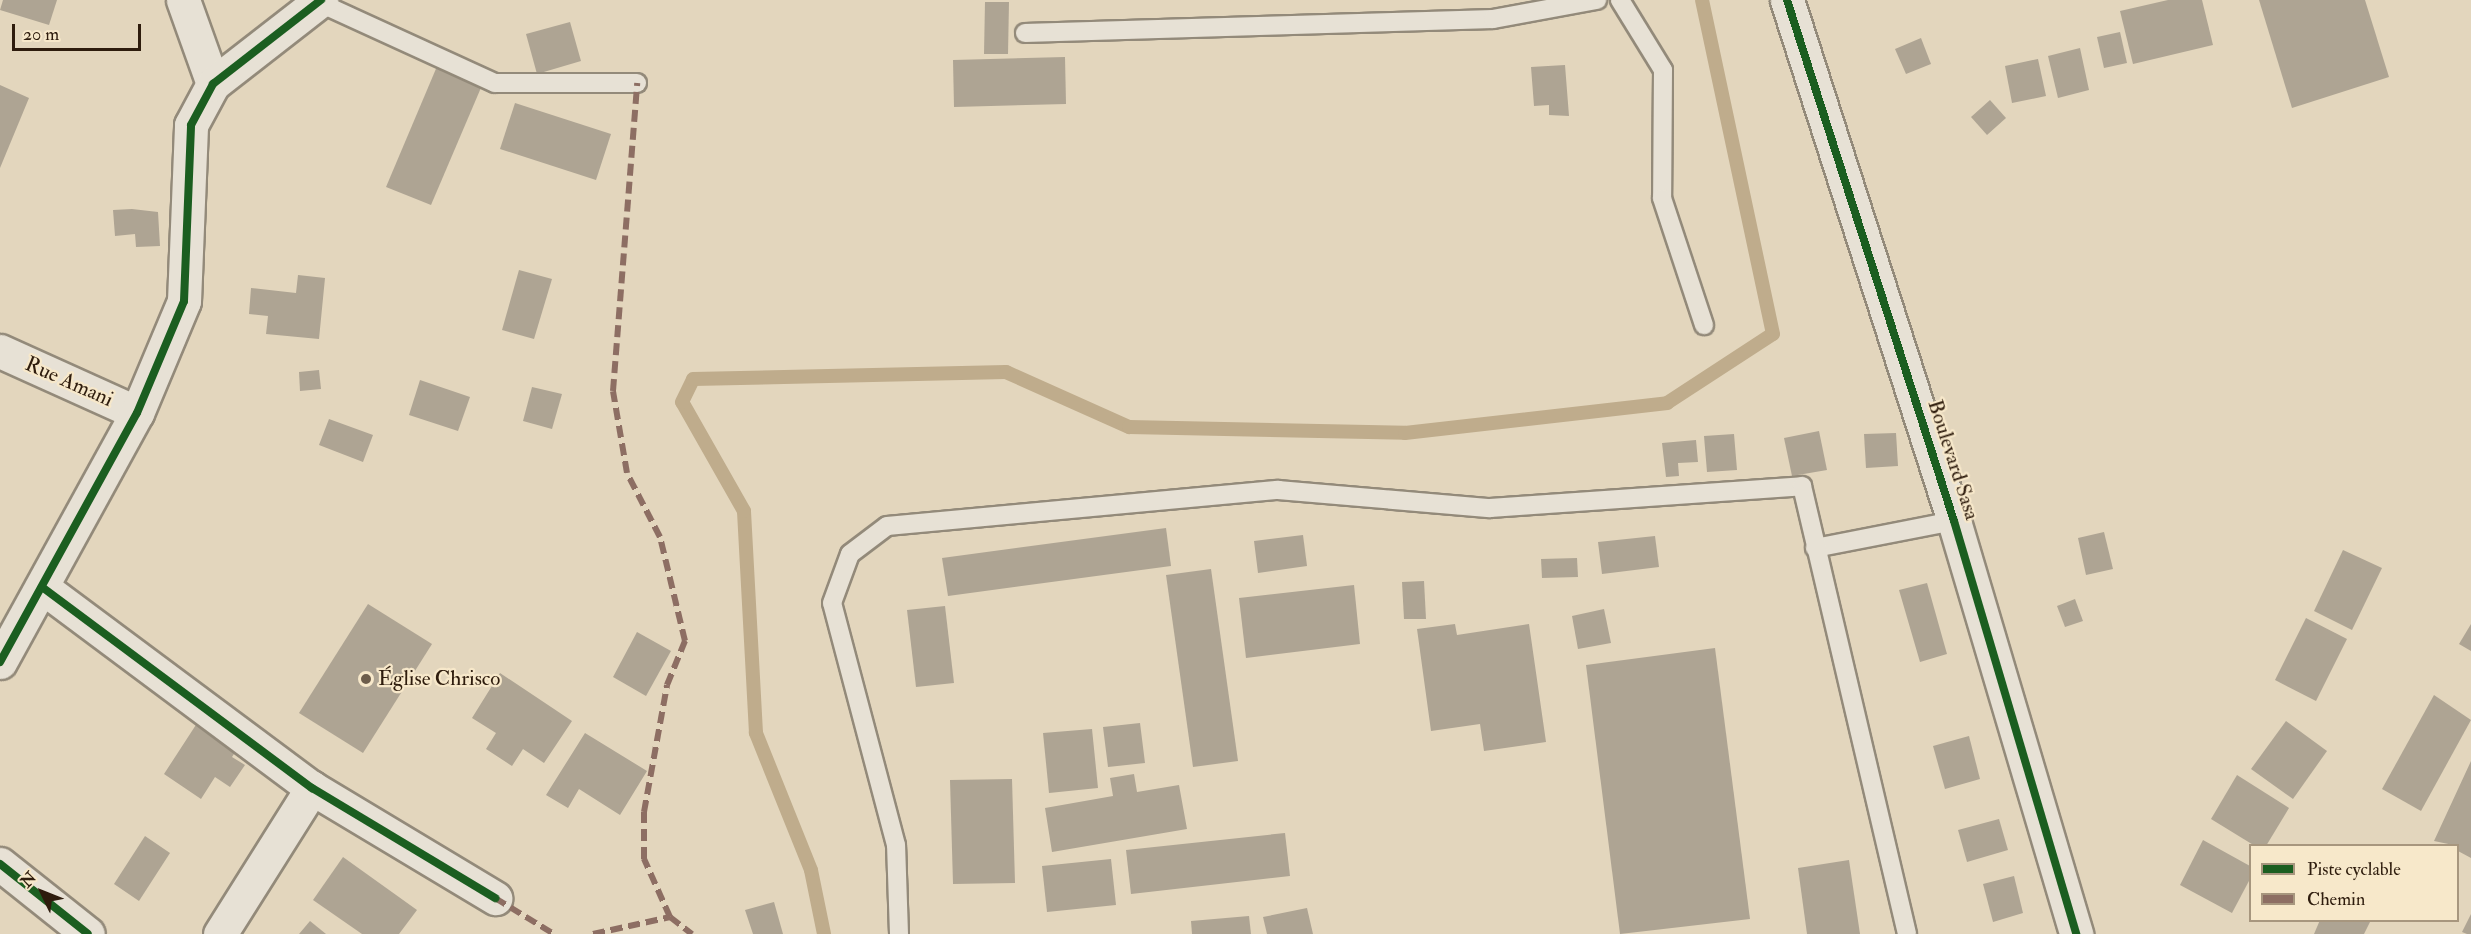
<!DOCTYPE html>
<meta charset="utf-8">
<style>
body{margin:0}
#map{position:relative;width:2471px;height:934px;overflow:hidden;background:#e3d6bd;font-family:"IM FELL Double Pica",serif}
div>[style]{position:absolute}
.stream>*{height:14px;margin:-7px;padding:0 7px;transform-origin:7px;border-radius:7px;background:#bfac8c}
.building>*{inset:0;background:#aea493}
.roads{filter:drop-shadow(2px 0 #938a7a) drop-shadow(-2px 0 #938a7a) drop-shadow(0 2px #938a7a) drop-shadow(0 -2px #938a7a)}
.lane>*{height:18px;margin:-9px;padding:0 9px;transform-origin:9px;border-radius:9px;background:#e7e1d5}
.street>*{height:33px;margin:-16.5px;padding:0 16.5px;transform-origin:16.5px;border-radius:16.5px;background:#e7e1d5}
.secondary>*{height:33px;margin:-16.5px;padding:0 16.5px;transform-origin:16.5px;border-radius:16.5px;background:#e7e1d5}
.quiet>*{height:6px;margin-top:-3px;transform-origin:0;background:repeating-linear-gradient(90deg,#8d6e63 0 12px,transparent 0 18px)}
.cycleway>*{height:8px;margin:-4px;padding:0 4px;transform-origin:4px;border-radius:4px;background:#1b5e20}
.dots>*{width:16px;height:16px;translate:-50% -50%;box-sizing:border-box;border:3px solid #f7e8ca;border-radius:50%}
span{translate:-50% -50%;white-space:nowrap;text-align:center;line-height:1.15;-webkit-text-stroke:4.5px #f7e8ca;paint-order:stroke}
.street-label{font-size:21px;color:#2e1c0d}
.poi-label{font-size:21px;color:#2e1c0d}
.left{translate:0 -50%;text-align:left}
.legend{position:absolute;left:2249px;top:844px;width:210px;height:78px;box-sizing:border-box;background:#f7e8ca;border:2px solid #a7967e;margin:0;padding:8px 10px;list-style:none;font-size:18px;color:#2e1c0d}
.legend li{display:flex;align-items:center;gap:12px;height:30px}
.legend b{width:30px;border:2px solid #a7967e}
.north{position:absolute;left:12px;top:862px;width:60px;height:60px;-webkit-text-stroke:4px #f7e8ca;paint-order:stroke;rotate:313deg;font-size:16px;font-weight:700;line-height:24px;text-align:center;color:#2e1c0d}
.north::after{content:'';display:block;margin:auto;width:21px;height:27px;background:#2e1c0d;clip-path:polygon(50% 0,100% 100%,50% 72%,0 100%)}
.scale{position:absolute;left:12px;top:24px;width:129px;height:27px;box-sizing:border-box;border:3px solid #2e1c0d;border-top:0;padding-left:8px;font-size:18px;line-height:21px;white-space:nowrap;color:#2e1c0d;-webkit-text-stroke:4px #f7e8ca;paint-order:stroke}
</style>
<div id="map">
<div class="stream">
<div style="left:824px;top:934px;width:65px;rotate:-101.5deg"></div>
<div style="left:811px;top:870px;width:148px;rotate:-111.9deg"></div>
<div style="left:756px;top:733px;width:222px;rotate:-93.1deg"></div>
<div style="left:744px;top:511px;width:125px;rotate:-119.6deg"></div>
<div style="left:682px;top:402px;width:25px;rotate:-64deg"></div>
<div style="left:693px;top:379px;width:313px;rotate:-1.3deg"></div>
<div style="left:1006px;top:372px;width:135px;rotate:24.1deg"></div>
<div style="left:1129px;top:427px;width:276px;rotate:1.2deg"></div>
<div style="left:1405px;top:433px;width:264px;rotate:-6.5deg"></div>
<div style="left:1667px;top:403px;width:126px;rotate:-33.1deg"></div>
<div style="left:1773px;top:334px;width:341px;rotate:-102deg"></div>
</div>
<div class="building">
<div style="clip-path:polygon(3px 0,57px 0,49px 25px,0 10px)"></div>
<div style="clip-path:polygon(2168px 0,2202px 0,2213px 45px,2133px 64px,2120px 11px)"></div>
<div style="clip-path:polygon(2259px 0,2365px 0,2389px 77px,2292px 108px)"></div>
<div style="clip-path:polygon(985px 2px,1009px 2px,1008px 54px,984px 54px)"></div>
<div style="clip-path:polygon(570px 22px,581px 61px,537px 74px,526px 34px)"></div>
<div style="clip-path:polygon(2120px 32px,2127px 63px,2104px 68px,2097px 37px)"></div>
<div style="clip-path:polygon(1921px 38px,1931px 64px,1906px 74px,1895px 49px)"></div>
<div style="clip-path:polygon(2080px 48px,2089px 90px,2058px 98px,2048px 56px)"></div>
<div style="clip-path:polygon(1065px 57px,1066px 104px,954px 107px,953px 60px)"></div>
<div style="clip-path:polygon(2038px 59px,2046px 96px,2012px 103px,2005px 66px)"></div>
<div style="clip-path:polygon(438px 64px,483px 83px,431px 205px,386px 187px)"></div>
<div style="clip-path:polygon(1565px 65px,1569px 116px,1549px 115px,1549px 105px,1534px 106px,1531px 67px)"></div>
<div style="clip-path:polygon(0 85px,29px 98px,0 168px)"></div>
<div style="clip-path:polygon(1990px 100px,2006px 118px,1987px 135px,1971px 117px)"></div>
<div style="clip-path:polygon(515px 103px,611px 134px,596px 180px,500px 149px)"></div>
<div style="clip-path:polygon(132px 209px,158px 212px,160px 246px,136px 247px,135px 234px,115px 236px,113px 210px)"></div>
<div style="clip-path:polygon(519px 270px,552px 279px,534px 339px,502px 330px)"></div>
<div style="clip-path:polygon(298px 275px,325px 278px,319px 339px,266px 334px,268px 316px,249px 314px,251px 288px,296px 293px)"></div>
<div style="clip-path:polygon(319px 370px,321px 389px,300px 391px,299px 372px)"></div>
<div style="clip-path:polygon(420px 380px,470px 397px,458px 431px,409px 415px)"></div>
<div style="clip-path:polygon(532px 387px,562px 394px,552px 429px,523px 421px)"></div>
<div style="clip-path:polygon(329px 419px,373px 435px,363px 462px,319px 445px)"></div>
<div style="clip-path:polygon(1819px 431px,1827px 470px,1792px 476px,1784px 438px)"></div>
<div style="clip-path:polygon(1896px 433px,1898px 466px,1866px 468px,1864px 434px)"></div>
<div style="clip-path:polygon(1734px 434px,1737px 470px,1707px 472px,1704px 436px)"></div>
<div style="clip-path:polygon(1696px 440px,1698px 462px,1678px 463px,1679px 476px,1666px 477px,1662px 443px)"></div>
<div style="clip-path:polygon(1166px 528px,1171px 566px,948px 596px,942px 558px)"></div>
<div style="clip-path:polygon(2104px 532px,2113px 569px,2086px 575px,2078px 538px)"></div>
<div style="clip-path:polygon(1303px 535px,1307px 566px,1258px 573px,1254px 541px)"></div>
<div style="clip-path:polygon(1655px 536px,1659px 567px,1602px 574px,1598px 542px)"></div>
<div style="clip-path:polygon(2343px 550px,2382px 568px,2352px 630px,2314px 611px)"></div>
<div style="clip-path:polygon(1577px 558px,1578px 577px,1542px 578px,1541px 559px)"></div>
<div style="clip-path:polygon(1211px 569px,1238px 761px,1193px 767px,1166px 575px)"></div>
<div style="clip-path:polygon(1424px 581px,1426px 619px,1404px 619px,1402px 582px)"></div>
<div style="clip-path:polygon(1927px 583px,1947px 654px,1920px 662px,1899px 590px)"></div>
<div style="clip-path:polygon(1354px 585px,1360px 644px,1246px 658px,1239px 598px)"></div>
<div style="clip-path:polygon(2075px 599px,2083px 621px,2065px 627px,2057px 606px)"></div>
<div style="clip-path:polygon(368px 604px,432px 644px,363px 753px,299px 713px)"></div>
<div style="clip-path:polygon(945px 606px,954px 683px,916px 687px,907px 610px)"></div>
<div style="clip-path:polygon(1604px 609px,1611px 643px,1578px 649px,1572px 616px)"></div>
<div style="clip-path:polygon(2306px 618px,2347px 639px,2316px 701px,2275px 680px)"></div>
<div style="clip-path:polygon(1455px 624px,1457px 635px,1529px 624px,1546px 742px,1484px 751px,1480px 724px,1431px 731px,1417px 629px)"></div>
<div style="clip-path:polygon(2471px 624px,2471px 651px,2459px 644px)"></div>
<div style="clip-path:polygon(637px 632px,671px 651px,646px 696px,613px 677px)"></div>
<div style="clip-path:polygon(1715px 648px,1750px 919px,1620px 934px,1586px 665px)"></div>
<div style="clip-path:polygon(500px 673px,572px 721px,544px 763px,523px 749px,512px 766px,486px 749px,496px 733px,472px 718px)"></div>
<div style="clip-path:polygon(2434px 695px,2471px 720px,2421px 811px,2382px 789px)"></div>
<div style="clip-path:polygon(203px 714px,243px 740px,232px 757px,245px 765px,230px 787px,215px 777px,201px 799px,164px 774px)"></div>
<div style="clip-path:polygon(2286px 721px,2327px 751px,2293px 799px,2251px 769px)"></div>
<div style="clip-path:polygon(1140px 723px,1145px 763px,1108px 767px,1103px 727px)"></div>
<div style="clip-path:polygon(1092px 729px,1098px 788px,1049px 793px,1043px 733px)"></div>
<div style="clip-path:polygon(585px 733px,647px 771px,620px 815px,579px 789px,568px 808px,546px 795px)"></div>
<div style="clip-path:polygon(1969px 736px,1980px 779px,1945px 789px,1933px 746px)"></div>
<div style="clip-path:polygon(2471px 761px,2471px 858px,2458px 851px,2458px 846px,2434px 841px)"></div>
<div style="clip-path:polygon(1134px 774px,1137px 792px,1179px 785px,1187px 829px,1052px 852px,1045px 808px,1113px 796px,1110px 778px)"></div>
<div style="clip-path:polygon(2237px 775px,2289px 808px,2266px 846px,2255px 846px,2211px 819px)"></div>
<div style="clip-path:polygon(1012px 779px,1015px 883px,953px 884px,950px 780px)"></div>
<div style="clip-path:polygon(1999px 819px,2008px 850px,1967px 862px,1958px 830px)"></div>
<div style="clip-path:polygon(1285px 833px,1290px 876px,1131px 894px,1126px 850px)"></div>
<div style="clip-path:polygon(145px 836px,170px 853px,139px 901px,114px 884px)"></div>
<div style="clip-path:polygon(2203px 840px,2250px 866px,2250px 879px,2232px 913px,2180px 885px)"></div>
<div style="clip-path:polygon(343px 857px,417px 910px,399px 934px,362px 934px,313px 900px)"></div>
<div style="clip-path:polygon(1111px 859px,1116px 905px,1047px 912px,1042px 866px)"></div>
<div style="clip-path:polygon(1849px 860px,1860px 934px,1807px 934px,1798px 868px)"></div>
<div style="clip-path:polygon(2014px 876px,2023px 913px,1993px 922px,1983px 884px)"></div>
<div style="clip-path:polygon(774px 902px,783px 934px,753px 934px,745px 910px)"></div>
<div style="clip-path:polygon(1307px 908px,1313px 934px,1267px 934px,1263px 917px)"></div>
<div style="clip-path:polygon(2471px 914px,2471px 934px,2467px 934px,2462px 932px)"></div>
<div style="clip-path:polygon(1249px 916px,1251px 934px,1192px 934px,1191px 921px)"></div>
<div style="clip-path:polygon(2320px 920px,2371px 920px,2364px 934px,2314px 934px)"></div>
<div style="clip-path:polygon(310px 921px,326px 934px,299px 934px)"></div>
</div>
<div class="roads">
<div class="lane">
<div style="left:1620px;top:0;width:82px;rotate:58.4deg"></div>
<div style="left:1663px;top:70px;width:128px;rotate:90.4deg"></div>
<div style="left:1662px;top:198px;width:134px;rotate:71.7deg"></div>
<div style="left:320px;top:3px;width:192px;rotate:24.6deg"></div>
<div style="left:495px;top:83px;width:142px"></div>
<div style="left:1025px;top:33px;width:468px;rotate:-1.7deg"></div>
<div style="left:1493px;top:19px;width:106px;rotate:-10.4deg"></div>
<div style="left:1815px;top:548px;width:142px;rotate:-11deg"></div>
<div style="left:899px;top:934px;width:89px;rotate:-91.9deg"></div>
<div style="left:896px;top:845px;width:250px;rotate:-104.8deg"></div>
<div style="left:832px;top:603px;width:52px;rotate:-69.8deg"></div>
<div style="left:850px;top:554px;width:46px;rotate:-37.1deg"></div>
<div style="left:887px;top:526px;width:393px;rotate:-5.3deg"></div>
<div style="left:1278px;top:490px;width:213px;rotate:4.9deg"></div>
<div style="left:1490px;top:508px;width:313px;rotate:-4deg"></div>
<div style="left:1802px;top:486px;width:460px;rotate:76.8deg"></div>
</div>
<div class="street">
<div style="left:183px;top:0;width:89px;rotate:70.3deg"></div>
<div style="left:0;top:351px;width:150px;rotate:24.3deg"></div>
<div style="left:42px;top:587px;width:337px;rotate:36.7deg"></div>
<div style="left:312px;top:788px;width:214px;rotate:31deg"></div>
<div style="left:0;top:662px;width:284px;rotate:-61.2deg"></div>
<div style="left:137px;top:413px;width:121px;rotate:-67.2deg"></div>
<div style="left:184px;top:301px;width:176px;rotate:-87.7deg"></div>
<div style="left:191px;top:125px;width:47px;rotate:-61.8deg"></div>
<div style="left:213px;top:84px;width:137px;rotate:-37.9deg"></div>
<div style="left:0;top:864px;width:112px;rotate:38.5deg"></div>
<div style="left:220px;top:934px;width:173px;rotate:-57.8deg"></div>
</div>
<div class="secondary">
<div style="left:1787px;top:0;width:547px;rotate:72.23deg"></div>
<div style="left:1954px;top:521px;width:431px;rotate:73.5deg"></div>
</div>
</div>
<div class="quiet">
<div style="left:495px;top:898px;width:69px;rotate:31.4deg"></div>
<div style="left:670px;top:917px;width:28px;rotate:38deg"></div>
<div style="left:593px;top:934px;width:79px;rotate:-12.4deg"></div>
<div style="left:670px;top:917px;width:64px;rotate:-114.1deg"></div>
<div style="left:644px;top:859px;width:47px;rotate:-90deg"></div>
<div style="left:644px;top:812px;width:129px;rotate:-79.7deg"></div>
<div style="left:667px;top:685px;width:48px;rotate:-67.8deg"></div>
<div style="left:685px;top:641px;width:107px;rotate:-103.5deg"></div>
<div style="left:660px;top:537px;width:72px;rotate:-117.3deg"></div>
<div style="left:627px;top:473px;width:83px;rotate:-99.7deg"></div>
<div style="left:613px;top:391px;width:309px;rotate:-85.5deg"></div>
</div>
<div class="cycleway">
<div style="left:1787px;top:0;width:547px;rotate:72.23deg"></div>
<div style="left:1954px;top:521px;width:431px;rotate:73.5deg"></div>
<div style="left:42px;top:587px;width:337px;rotate:36.7deg"></div>
<div style="left:312px;top:788px;width:214px;rotate:31deg"></div>
<div style="left:0;top:662px;width:284px;rotate:-61.2deg"></div>
<div style="left:137px;top:413px;width:121px;rotate:-67.2deg"></div>
<div style="left:184px;top:301px;width:176px;rotate:-87.7deg"></div>
<div style="left:191px;top:125px;width:47px;rotate:-61.8deg"></div>
<div style="left:213px;top:84px;width:137px;rotate:-37.9deg"></div>
<div style="left:0;top:864px;width:112px;rotate:38.5deg"></div>
</div>
<div class="dots">
<div style="left:366px;top:679px;background:#6d5d4b"></div>
</div>
<div class="street-label">
<span style="left:69px;top:382px;rotate:24deg">Rue Amani</span>
<span style="left:1953px;top:460px;rotate:72deg">Boulevard Sasa</span>
</div>
<div class="poi-label">
<span class="left" style="left:378px;top:679px">Église Chrisco</span>
</div>
<ul class="legend">
<li><b style="height:8px;background:#1b5e20"></b>Piste cyclable</li>
<li><b style="height:8px;background:#8d6e63"></b>Chemin</li>
</ul>
<div class="north">N</div>
<div class="scale">20 m</div>
</div>
